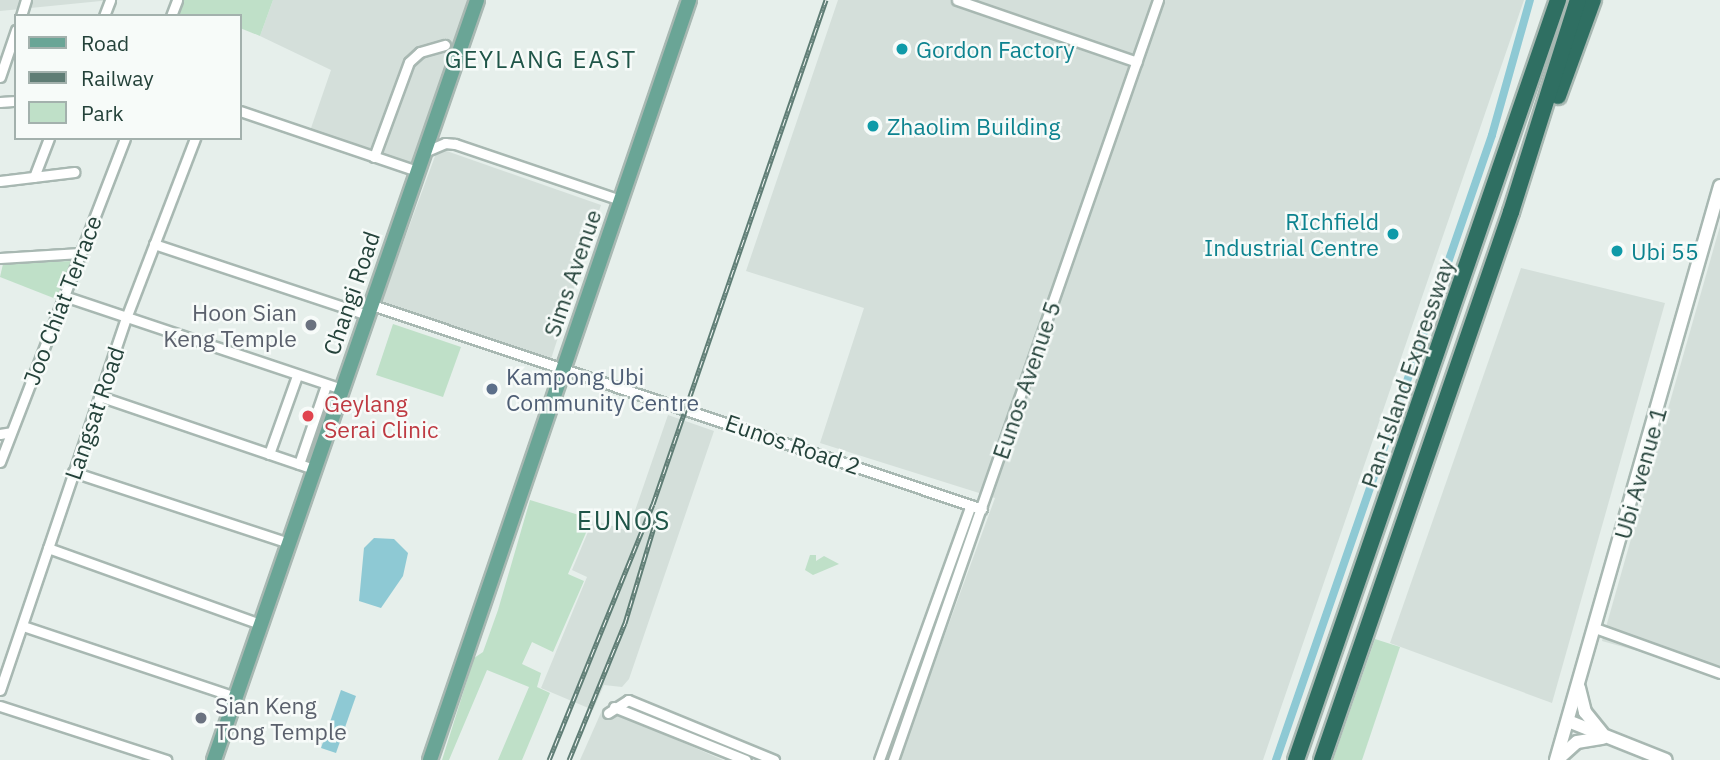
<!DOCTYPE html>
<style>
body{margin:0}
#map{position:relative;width:1720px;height:760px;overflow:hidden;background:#e6efeb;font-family:"IBM Plex Sans",sans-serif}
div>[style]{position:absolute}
.built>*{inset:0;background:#d4dfda}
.green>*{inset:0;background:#bfe0c8}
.water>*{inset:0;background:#8ec9d4}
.canal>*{height:8px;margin:-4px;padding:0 4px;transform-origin:4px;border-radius:4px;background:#8ec9d4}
.roads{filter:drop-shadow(2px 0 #a8b8b2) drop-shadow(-2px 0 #a8b8b2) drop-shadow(0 2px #a8b8b2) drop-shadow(0 -2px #a8b8b2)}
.street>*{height:9px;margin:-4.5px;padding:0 4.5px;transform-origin:4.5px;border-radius:4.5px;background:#fff}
.secondary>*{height:12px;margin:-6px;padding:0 6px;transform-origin:6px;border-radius:6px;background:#fff}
.primary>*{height:14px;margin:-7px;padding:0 7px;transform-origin:7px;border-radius:7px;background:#6aa596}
.highway>*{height:16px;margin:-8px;padding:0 8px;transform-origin:8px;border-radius:8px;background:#2f6f62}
.rail>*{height:5px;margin-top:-2.5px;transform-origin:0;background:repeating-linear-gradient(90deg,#f7fbf9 0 8px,#5f7d75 0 16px);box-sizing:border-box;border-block:2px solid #5f7d75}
.dots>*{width:19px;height:19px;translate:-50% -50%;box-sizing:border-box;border:4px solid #f7fbf9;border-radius:50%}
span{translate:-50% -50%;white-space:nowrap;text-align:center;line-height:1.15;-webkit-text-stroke:5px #f7fbf9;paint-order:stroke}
.culture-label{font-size:23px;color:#0d838f}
.left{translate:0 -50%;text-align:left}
.right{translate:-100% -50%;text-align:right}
.street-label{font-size:23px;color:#24423a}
.worship-label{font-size:23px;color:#5b616d}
.service-label{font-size:23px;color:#4e5e75}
.health-label{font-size:23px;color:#be3a42}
.neighbourhood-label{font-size:24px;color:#1f5548;letter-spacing:2px}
.quarter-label{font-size:26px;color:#1f5548;letter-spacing:2px}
.legend{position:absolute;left:14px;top:14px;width:228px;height:126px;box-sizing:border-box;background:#f7fbf9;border:2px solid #a3b1ad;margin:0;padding:9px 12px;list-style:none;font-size:21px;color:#24423a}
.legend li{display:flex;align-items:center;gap:14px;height:35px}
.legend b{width:35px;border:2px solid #a3b1ad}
</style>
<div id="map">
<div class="built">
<div style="clip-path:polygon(0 0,111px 0,0 11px)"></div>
<div style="clip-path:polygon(273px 0,468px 0,412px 166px,310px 131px,331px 70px,260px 36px)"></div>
<div style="clip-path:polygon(838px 0,1524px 0,1263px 760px,899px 760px,995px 498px,820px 443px,864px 308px,746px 271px)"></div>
<div style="clip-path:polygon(438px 148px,601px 205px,551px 359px,381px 303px)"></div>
<div style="clip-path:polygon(1720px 226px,1720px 674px,1602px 641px)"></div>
<div style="clip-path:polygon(1521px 268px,1665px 303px,1552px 703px,1390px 643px)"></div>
<div style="clip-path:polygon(668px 415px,714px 431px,629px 679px,622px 687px,604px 685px,593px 710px,541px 688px,587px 577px,572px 570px,593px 520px,628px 531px)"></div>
<div style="clip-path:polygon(603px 708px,723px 760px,580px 760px)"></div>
</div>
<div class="green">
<div style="clip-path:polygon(183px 0,273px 0,260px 36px,240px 28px,240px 16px,178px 16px)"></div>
<div style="clip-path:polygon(72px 261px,56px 299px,0 277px,3px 264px)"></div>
<div style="clip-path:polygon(393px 324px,461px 347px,443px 397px,376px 375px)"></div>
<div style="clip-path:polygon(530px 500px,592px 519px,568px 574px,584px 581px,553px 652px,532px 642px,522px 664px,541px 673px,537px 687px,550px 693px,522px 760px,498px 760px,529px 687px,487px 670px,449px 760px,442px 760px,474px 658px,483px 652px,498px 610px)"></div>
<div style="clip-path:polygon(810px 555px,816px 555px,816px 561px,824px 556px,839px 564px,813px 575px,805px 570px)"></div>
<div style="clip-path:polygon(1375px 639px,1400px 647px,1362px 760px,1333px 760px)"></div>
</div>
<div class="water">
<div style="clip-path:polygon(374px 538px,394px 539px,408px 553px,403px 576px,381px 608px,359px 601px,364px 548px)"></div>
<div style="clip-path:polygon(341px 690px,356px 696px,336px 753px,321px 748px)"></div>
</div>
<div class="canal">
<div style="left:1276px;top:760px;width:661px;rotate:-70.93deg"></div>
<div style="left:1492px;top:135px;width:140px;rotate:-74.3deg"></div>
</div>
<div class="roads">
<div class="street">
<div style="left:957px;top:0;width:190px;rotate:19deg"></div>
<div style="left:21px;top:16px;width:17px;rotate:-73deg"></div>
<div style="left:104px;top:16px;width:17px;rotate:-69deg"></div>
<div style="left:171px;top:16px;width:17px;rotate:-69deg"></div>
<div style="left:0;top:77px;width:50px;rotate:-71.2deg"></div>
<div style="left:0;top:102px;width:16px;rotate:-4deg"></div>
<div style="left:240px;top:111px;width:187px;rotate:18.7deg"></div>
<div style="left:424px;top:152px;width:23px;rotate:-23deg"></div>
<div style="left:445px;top:143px;width:10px;rotate:6deg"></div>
<div style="left:455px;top:144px;width:174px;rotate:18.7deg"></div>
<div style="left:374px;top:157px;width:101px;rotate:-69.8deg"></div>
<div style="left:409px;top:62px;width:15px;rotate:-42deg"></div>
<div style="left:420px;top:52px;width:26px;rotate:-16deg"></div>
<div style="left:34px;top:177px;width:42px;rotate:-69deg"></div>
<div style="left:0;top:181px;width:75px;rotate:-6.9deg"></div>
<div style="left:154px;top:244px;width:225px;rotate:18.4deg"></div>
<div style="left:0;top:258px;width:80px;rotate:-3.6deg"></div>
<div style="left:64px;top:296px;width:293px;rotate:18.5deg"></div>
<div style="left:372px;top:305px;width:643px;rotate:18.49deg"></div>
<div style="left:99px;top:396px;width:226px;rotate:18.8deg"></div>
<div style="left:0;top:434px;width:11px;rotate:-10deg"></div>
<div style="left:269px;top:454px;width:83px;rotate:-70.3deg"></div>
<div style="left:0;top:462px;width:347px;rotate:-68.9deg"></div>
<div style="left:299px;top:464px;width:83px;rotate:-71.1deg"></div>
<div style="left:73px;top:472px;width:224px;rotate:18.2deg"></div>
<div style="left:48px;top:548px;width:223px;rotate:19.7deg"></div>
<div style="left:23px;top:626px;width:224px;rotate:18.5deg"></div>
<div style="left:1595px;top:628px;width:133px;rotate:19.8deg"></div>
<div style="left:0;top:690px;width:393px;rotate:-71.3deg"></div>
<div style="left:126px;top:318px;width:193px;rotate:-69deg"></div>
<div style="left:0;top:706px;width:175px;rotate:18deg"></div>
<div style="left:614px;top:707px;width:142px;rotate:21.9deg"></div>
<div style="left:608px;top:713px;width:24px;rotate:-33deg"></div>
<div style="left:628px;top:700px;width:158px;rotate:22.3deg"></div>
<div style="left:879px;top:760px;width:271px;rotate:-70.2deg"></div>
<div style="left:893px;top:760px;width:805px;rotate:-70.78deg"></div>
</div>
<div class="secondary">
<div style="left:1579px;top:688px;width:25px;rotate:76deg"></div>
<div style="left:1585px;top:712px;width:27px;rotate:51deg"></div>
<div style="left:1568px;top:721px;width:105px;rotate:21.7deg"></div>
<div style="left:1558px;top:759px;width:25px;rotate:-42deg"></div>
<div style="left:1577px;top:742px;width:26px;rotate:-9deg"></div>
<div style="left:1556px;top:760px;width:597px;rotate:-74.05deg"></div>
</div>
<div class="primary">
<div style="left:214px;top:760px;width:804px;rotate:-70.91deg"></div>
<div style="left:430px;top:760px;width:803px;rotate:-71.18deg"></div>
</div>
<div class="highway">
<div style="left:1558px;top:96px;width:102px;rotate:-70deg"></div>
<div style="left:1296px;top:760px;width:804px;rotate:-70.98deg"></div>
<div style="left:1322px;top:760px;width:580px;rotate:-70.97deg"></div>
<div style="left:1511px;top:212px;width:222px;rotate:-72.5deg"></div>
</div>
</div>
<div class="rail">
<div style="left:549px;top:760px;width:276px;rotate:-67.9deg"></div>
<div style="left:653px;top:504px;width:533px;rotate:-71.06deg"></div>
<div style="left:569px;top:760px;width:148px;rotate:-67.8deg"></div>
<div style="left:625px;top:623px;width:108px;rotate:-73.2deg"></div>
</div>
<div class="dots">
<div style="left:902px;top:49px;background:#0f9aa8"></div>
<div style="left:873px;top:126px;background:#0f9aa8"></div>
<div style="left:1393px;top:234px;background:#0f9aa8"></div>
<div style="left:1617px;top:251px;background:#0f9aa8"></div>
<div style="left:311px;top:325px;background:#6b7280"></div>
<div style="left:492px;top:389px;background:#5c6f8a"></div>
<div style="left:308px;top:416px;background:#e0444e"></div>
<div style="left:201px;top:718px;background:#6b7280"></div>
</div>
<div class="culture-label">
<span class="left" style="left:916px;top:49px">Gordon Factory</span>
<span class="left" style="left:887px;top:126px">Zhaolim Building</span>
<span class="right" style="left:1379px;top:234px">RIchfield<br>Industrial Centre</span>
<span class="left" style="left:1631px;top:251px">Ubi 55</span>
</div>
<div class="street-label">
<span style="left:572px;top:273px;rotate:-71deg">Sims Avenue</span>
<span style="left:351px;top:293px;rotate:-71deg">Changi Road</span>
<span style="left:62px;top:300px;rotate:-69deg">Joo Chiat Terrace</span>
<span style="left:1407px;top:373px;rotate:-71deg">Pan-Island Expressway</span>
<span style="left:1026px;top:380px;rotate:-71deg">Eunos Avenue 5</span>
<span style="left:94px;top:413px;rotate:-71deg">Langsat Road</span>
<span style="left:793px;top:444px;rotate:19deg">Eunos Road 2</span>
<span style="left:1640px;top:473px;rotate:-74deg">Ubi Avenue 1</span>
</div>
<div class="worship-label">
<span class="right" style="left:297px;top:325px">Hoon Sian<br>Keng Temple</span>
<span class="left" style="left:215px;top:718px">Sian Keng<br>Tong Temple</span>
</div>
<div class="service-label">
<span class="left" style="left:506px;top:389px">Kampong Ubi<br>Community Centre</span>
</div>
<div class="health-label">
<span class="left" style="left:324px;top:416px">Geylang<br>Serai Clinic</span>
</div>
<div class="neighbourhood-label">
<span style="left:541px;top:60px">GEYLANG EAST</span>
</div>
<div class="quarter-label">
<span style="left:624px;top:521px">EUNOS</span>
</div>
<ul class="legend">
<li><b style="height:9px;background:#6aa596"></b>Road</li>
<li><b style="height:9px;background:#5f7d75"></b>Railway</li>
<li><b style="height:19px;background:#bfe0c8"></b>Park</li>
</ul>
</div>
